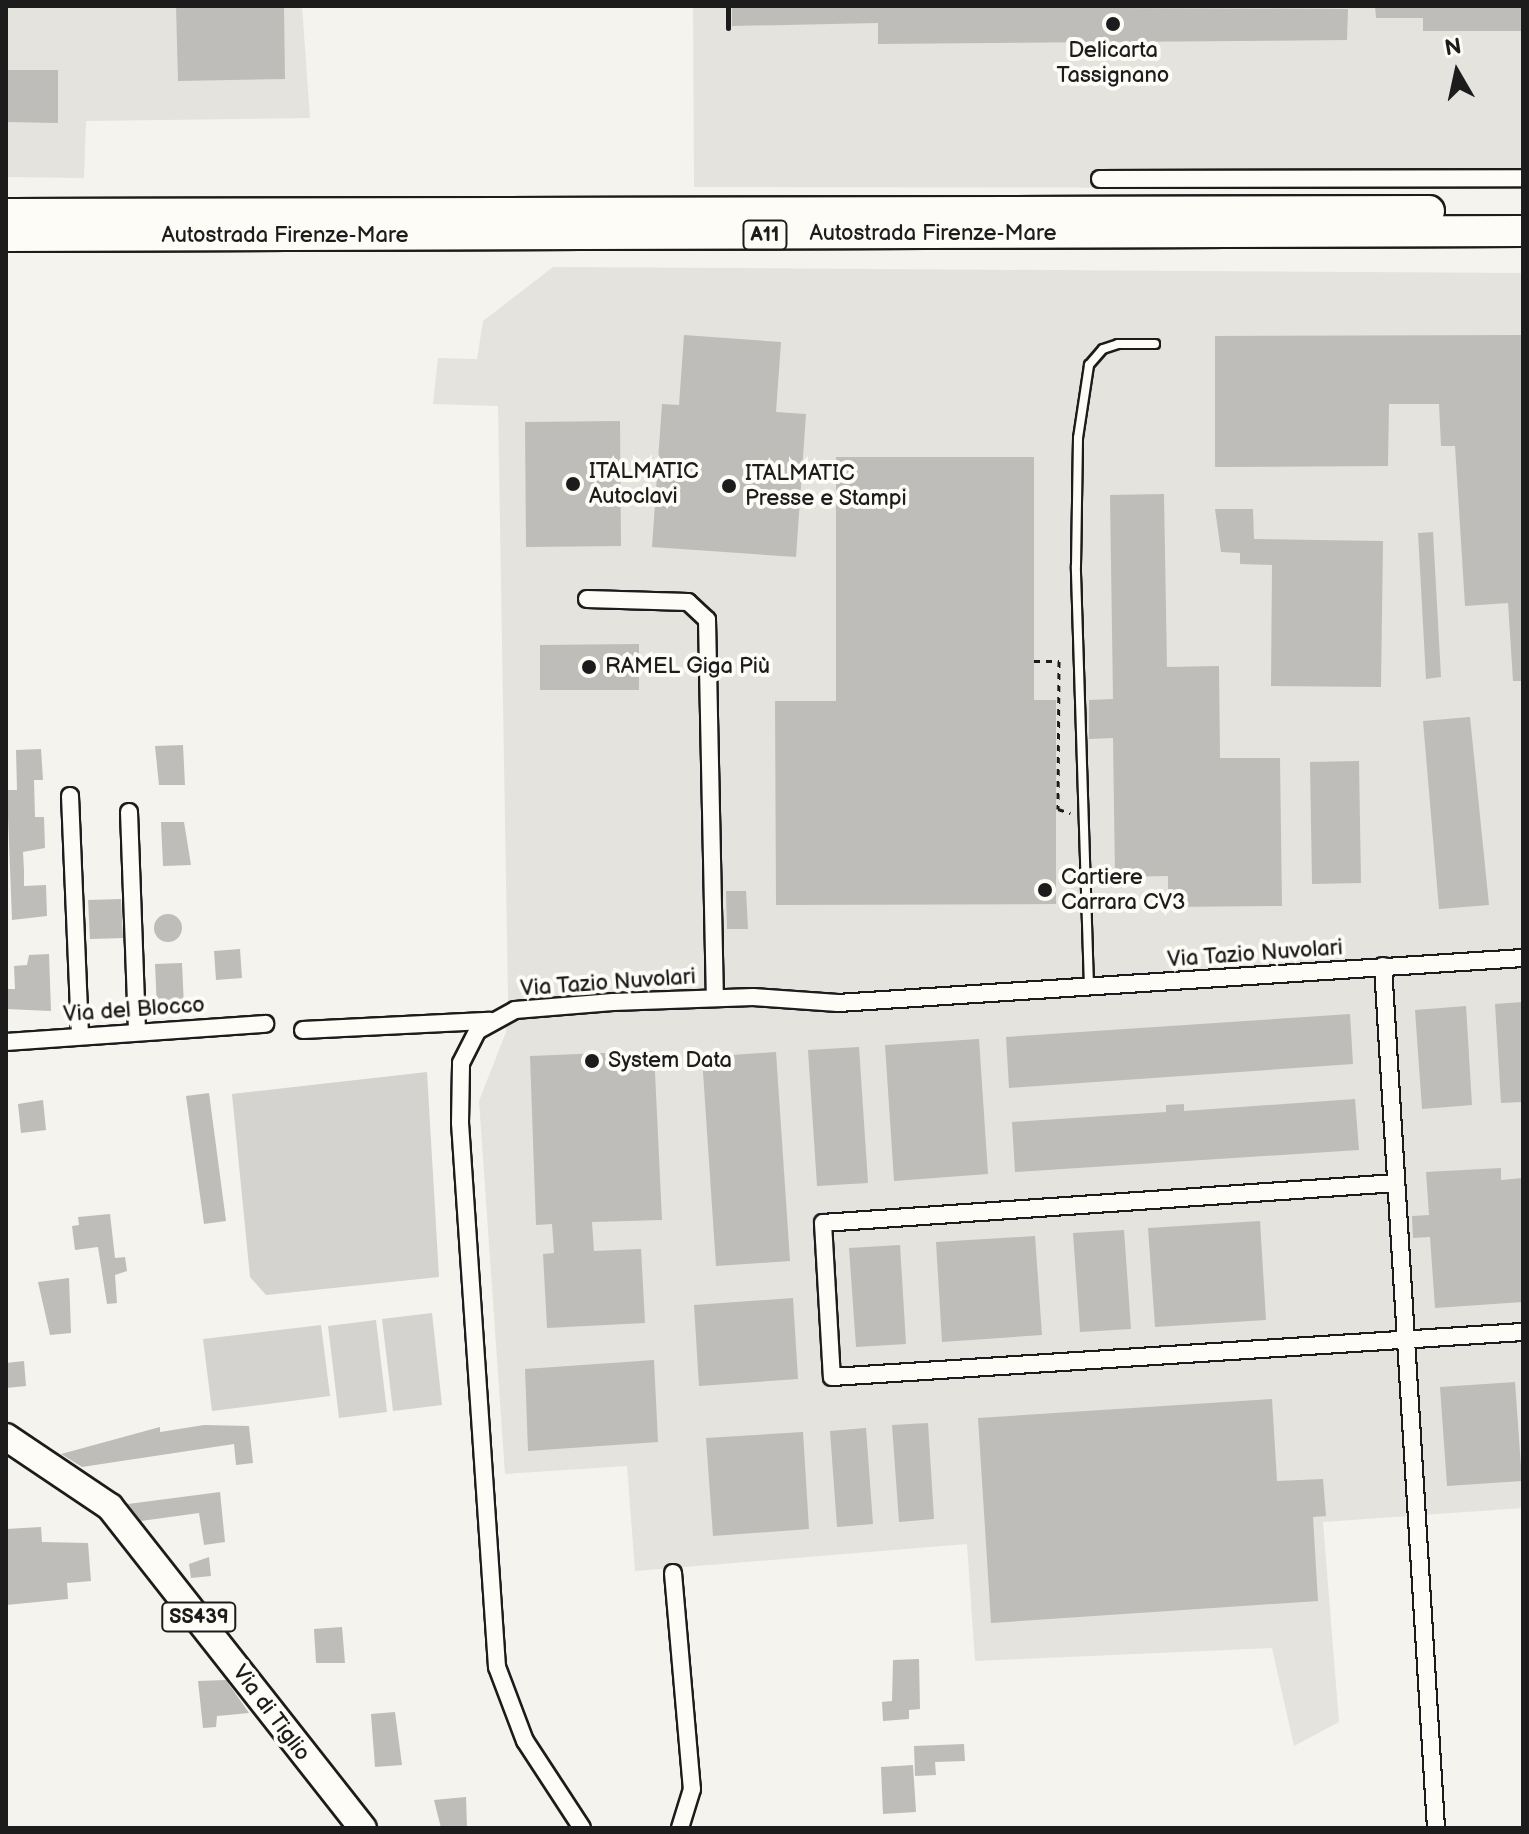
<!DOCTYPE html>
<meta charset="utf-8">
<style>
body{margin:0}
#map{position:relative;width:1529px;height:1834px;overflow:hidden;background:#f4f3ee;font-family:"Balsamiq Sans",sans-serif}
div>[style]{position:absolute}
.built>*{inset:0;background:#e4e3de}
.green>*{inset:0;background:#d4d3cf}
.building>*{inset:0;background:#bebdba}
.round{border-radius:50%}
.path>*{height:3px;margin-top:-1.5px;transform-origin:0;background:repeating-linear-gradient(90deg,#1c1c1c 0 6px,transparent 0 12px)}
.roads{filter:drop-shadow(2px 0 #1c1c1c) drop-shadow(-2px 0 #1c1c1c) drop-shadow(0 2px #1c1c1c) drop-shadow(0 -2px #1c1c1c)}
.lane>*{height:8px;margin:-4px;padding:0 4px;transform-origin:4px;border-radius:4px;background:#fdfcf7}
.street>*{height:16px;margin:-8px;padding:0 8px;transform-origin:8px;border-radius:8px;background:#fdfcf7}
.primary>*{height:26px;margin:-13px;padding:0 13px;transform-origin:13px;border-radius:13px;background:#fdfcf7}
.highway>*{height:30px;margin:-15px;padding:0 15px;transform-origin:15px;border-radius:15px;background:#fdfcf7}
.rail>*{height:5px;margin:-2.5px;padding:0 2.5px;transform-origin:2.5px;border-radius:2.5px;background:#1c1c1c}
.dots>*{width:22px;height:22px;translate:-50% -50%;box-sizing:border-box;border:4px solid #fdfcf7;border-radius:50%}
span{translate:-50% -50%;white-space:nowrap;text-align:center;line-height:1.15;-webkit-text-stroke:8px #fdfcf7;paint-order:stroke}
.shield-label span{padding:2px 6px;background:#fdfcf7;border:2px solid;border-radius:6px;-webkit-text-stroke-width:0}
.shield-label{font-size:20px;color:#1c1c1c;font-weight:700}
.poi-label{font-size:22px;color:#1c1c1c}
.left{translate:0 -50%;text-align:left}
.street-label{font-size:22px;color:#1c1c1c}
.frame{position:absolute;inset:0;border:8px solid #1c1c1c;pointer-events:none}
.north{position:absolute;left:1417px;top:32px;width:80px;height:80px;-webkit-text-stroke:6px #fdfcf7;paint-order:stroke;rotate:351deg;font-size:22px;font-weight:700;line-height:32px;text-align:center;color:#1c1c1c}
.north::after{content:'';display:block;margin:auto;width:28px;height:36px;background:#1c1c1c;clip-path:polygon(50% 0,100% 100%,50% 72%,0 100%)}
</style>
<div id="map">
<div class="built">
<div style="clip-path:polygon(6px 6px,302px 6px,310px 118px,86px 121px,84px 178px,6px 177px)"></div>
<div style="clip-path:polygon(693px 6px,1523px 6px,1523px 188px,694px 187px)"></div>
<div style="clip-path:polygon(553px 267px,1523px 273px,1523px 1508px,1323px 1522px,1339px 1722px,1294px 1746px,1272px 1648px,975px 1661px,967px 1544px,635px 1571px,627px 1466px,505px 1474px,479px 1101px,506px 1032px,508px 998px,498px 406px,433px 404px,438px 358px,477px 359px,483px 321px)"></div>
</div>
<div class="green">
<div style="clip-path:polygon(427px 1072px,439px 1277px,266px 1295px,250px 1277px,232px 1094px)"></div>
<div style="clip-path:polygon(432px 1313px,442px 1405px,393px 1411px,382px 1319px)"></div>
<div style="clip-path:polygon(376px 1320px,387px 1412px,339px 1418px,328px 1326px)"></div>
<div style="clip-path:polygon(321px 1325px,330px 1396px,212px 1411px,203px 1339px)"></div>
</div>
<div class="building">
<div style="clip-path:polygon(176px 6px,284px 6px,285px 79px,178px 81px)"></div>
<div style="clip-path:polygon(732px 6px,1348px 9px,1347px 40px,878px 44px,878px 23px,732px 26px)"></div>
<div style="clip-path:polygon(1375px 6px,1523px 6px,1523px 31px,1423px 31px,1423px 18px,1376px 18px)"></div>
<div style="clip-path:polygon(6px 70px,58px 70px,58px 123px,6px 122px)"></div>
<div style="clip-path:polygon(684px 335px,781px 342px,776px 412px,806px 414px,796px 557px,652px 547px,662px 404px,679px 405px)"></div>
<div style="clip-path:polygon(1523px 335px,1523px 681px,1513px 681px,1508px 603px,1465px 606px,1455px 446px,1441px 446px,1439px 404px,1389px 404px,1388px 466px,1215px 467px,1215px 336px)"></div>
<div style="clip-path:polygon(620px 421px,621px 546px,526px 547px,525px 422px)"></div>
<div style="clip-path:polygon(836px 457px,1034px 457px,1034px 700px,1056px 700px,1056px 904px,776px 905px,775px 701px,836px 701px)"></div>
<div style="clip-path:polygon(1164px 494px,1167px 667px,1219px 666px,1220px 758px,1280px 758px,1282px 906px,1168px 907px,1168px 876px,1115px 877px,1113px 738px,1089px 739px,1089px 700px,1113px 699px,1110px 495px)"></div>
<div style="clip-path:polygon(1215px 509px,1253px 509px,1254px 539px,1383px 541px,1381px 687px,1271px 686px,1272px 565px,1240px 564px,1240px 553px,1221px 552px)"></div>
<div style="clip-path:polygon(1433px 532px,1441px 677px,1426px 679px,1418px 533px)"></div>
<div style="clip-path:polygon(639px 644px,639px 690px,540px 690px,540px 645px)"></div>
<div style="clip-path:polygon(1470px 717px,1489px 905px,1439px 909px,1423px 721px)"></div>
<div style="clip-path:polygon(183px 745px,185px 785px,159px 785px,155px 746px)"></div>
<div style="clip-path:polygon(41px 749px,43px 780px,34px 780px,35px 817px,44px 817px,45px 848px,23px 852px,24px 870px,24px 886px,46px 885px,47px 916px,12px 920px,7px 790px,17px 790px,16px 750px)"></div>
<div style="clip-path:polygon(1359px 761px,1361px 883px,1312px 884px,1310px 762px)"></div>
<div style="clip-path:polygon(161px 822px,184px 822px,191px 865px,163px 866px)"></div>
<div style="clip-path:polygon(726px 891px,746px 891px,748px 929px,727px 929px)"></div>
<div style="clip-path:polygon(121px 899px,123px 938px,90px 939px,88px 900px)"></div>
<div class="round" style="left:154px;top:914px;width:28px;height:28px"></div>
<div style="clip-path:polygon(240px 949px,242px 978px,216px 980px,214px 951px)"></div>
<div style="clip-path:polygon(49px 954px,51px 1011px,6px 1009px,6px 989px,15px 989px,14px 966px,27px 965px,29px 955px)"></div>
<div style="clip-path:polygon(182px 963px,184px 1007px,157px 1009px,155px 964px)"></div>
<div style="clip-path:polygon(1523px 1002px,1523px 1102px,1501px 1103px,1495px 1004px)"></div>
<div style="clip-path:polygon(1466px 1006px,1472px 1105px,1422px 1109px,1415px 1010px)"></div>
<div style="clip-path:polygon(1350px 1014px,1353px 1064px,1009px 1088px,1006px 1037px)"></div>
<div style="clip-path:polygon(979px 1039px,988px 1174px,894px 1181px,885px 1045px)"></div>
<div style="clip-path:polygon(859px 1047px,868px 1183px,817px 1186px,808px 1050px)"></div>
<div style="clip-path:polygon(654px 1051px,662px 1220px,592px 1222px,594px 1251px,641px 1249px,645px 1323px,547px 1328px,543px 1254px,554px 1253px,552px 1224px,536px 1225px,530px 1056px)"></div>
<div style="clip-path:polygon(776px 1052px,790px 1261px,716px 1266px,702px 1057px)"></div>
<div style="clip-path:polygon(209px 1093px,226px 1221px,204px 1224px,186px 1096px)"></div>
<div style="clip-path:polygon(1355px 1099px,1359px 1150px,1015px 1172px,1012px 1122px,1166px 1112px,1166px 1105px,1184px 1104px,1184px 1111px)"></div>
<div style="clip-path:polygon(43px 1100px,46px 1130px,21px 1133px,18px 1104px)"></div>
<div style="clip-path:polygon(1501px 1168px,1501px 1180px,1523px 1178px,1523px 1302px,1435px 1308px,1430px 1237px,1413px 1238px,1412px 1216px,1429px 1215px,1426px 1172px)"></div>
<div style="clip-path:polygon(110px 1214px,115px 1258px,125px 1257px,127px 1271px,115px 1275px,117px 1303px,107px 1304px,98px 1247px,75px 1250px,72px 1226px,79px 1225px,78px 1217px)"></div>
<div style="clip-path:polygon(1260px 1221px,1266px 1320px,1155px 1327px,1148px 1228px)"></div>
<div style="clip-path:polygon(1124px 1230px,1131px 1329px,1080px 1332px,1073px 1233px)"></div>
<div style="clip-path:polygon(1035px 1236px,1042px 1335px,942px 1342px,936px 1242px)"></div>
<div style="clip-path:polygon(900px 1245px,906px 1344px,856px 1347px,849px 1248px)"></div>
<div style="clip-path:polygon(69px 1278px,71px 1333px,50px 1335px,38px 1282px)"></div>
<div style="clip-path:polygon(793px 1298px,798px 1379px,699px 1386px,694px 1305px)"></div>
<div style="clip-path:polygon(654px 1360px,658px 1442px,528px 1451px,525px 1369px)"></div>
<div style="clip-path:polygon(24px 1361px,26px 1386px,6px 1388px,6px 1363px)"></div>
<div style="clip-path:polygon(1515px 1382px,1522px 1481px,1447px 1486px,1440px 1387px)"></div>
<div style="clip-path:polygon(1272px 1399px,1277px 1481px,1323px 1479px,1326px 1516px,1313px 1517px,1318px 1601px,991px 1623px,978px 1418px)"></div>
<div style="clip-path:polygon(928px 1423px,934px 1519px,899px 1522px,892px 1425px)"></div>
<div style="clip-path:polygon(204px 1425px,249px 1426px,253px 1463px,236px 1465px,234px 1444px,82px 1467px,61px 1454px,160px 1427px,160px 1432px)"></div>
<div style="clip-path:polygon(866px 1428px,873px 1524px,837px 1527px,830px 1431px)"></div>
<div style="clip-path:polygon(803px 1432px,809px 1529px,713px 1536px,706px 1438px)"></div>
<div style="clip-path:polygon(220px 1492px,225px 1542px,204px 1545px,199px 1513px,141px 1521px,128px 1504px)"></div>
<div style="clip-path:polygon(41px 1527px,42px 1542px,88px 1543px,91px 1581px,67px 1583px,68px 1599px,6px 1605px,6px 1529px)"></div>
<div style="clip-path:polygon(209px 1557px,211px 1576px,191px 1578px,189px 1564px)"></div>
<div style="clip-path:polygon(342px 1627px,345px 1663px,316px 1663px,314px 1629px)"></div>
<div style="clip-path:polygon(919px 1659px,920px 1709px,909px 1710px,909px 1719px,883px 1721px,882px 1702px,892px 1701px,893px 1660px)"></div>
<div style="clip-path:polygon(226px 1680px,249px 1713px,217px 1716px,216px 1727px,203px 1728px,198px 1681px)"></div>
<div style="clip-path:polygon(395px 1712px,402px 1765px,375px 1767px,371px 1714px)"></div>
<div style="clip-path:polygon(964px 1744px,965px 1761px,935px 1762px,936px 1775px,915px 1776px,914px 1746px)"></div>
<div style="clip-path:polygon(913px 1765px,916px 1812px,883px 1814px,881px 1767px)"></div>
<div style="clip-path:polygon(466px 1797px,467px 1828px,441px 1828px,434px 1800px)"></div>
</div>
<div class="path">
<div style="left:1034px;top:661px;width:25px"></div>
<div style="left:1059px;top:661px;width:148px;rotate:90.4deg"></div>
<div style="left:1058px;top:809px;width:13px;rotate:18deg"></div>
</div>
<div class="roads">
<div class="lane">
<div style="left:1089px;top:987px;width:421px;rotate:-91.8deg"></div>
<div style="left:1076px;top:566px;width:128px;rotate:-89.1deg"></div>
<div style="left:1078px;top:438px;width:74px;rotate:-81.4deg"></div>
<div style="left:1089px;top:365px;width:21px;rotate:-49deg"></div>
<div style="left:1103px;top:349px;width:16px;rotate:-18deg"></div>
<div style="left:1118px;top:344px;width:37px"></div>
</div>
<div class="street">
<div style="left:1100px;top:179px;width:423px;rotate:-0.1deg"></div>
<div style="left:587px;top:599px;width:101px;rotate:1.7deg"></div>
<div style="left:688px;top:602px;width:26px;rotate:43deg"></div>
<div style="left:707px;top:620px;width:377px;rotate:88.8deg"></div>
<div style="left:70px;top:796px;width:238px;rotate:87.6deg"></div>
<div style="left:129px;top:812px;width:218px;rotate:87.9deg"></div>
<div style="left:1383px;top:966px;width:864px;rotate:86.48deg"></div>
<div style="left:303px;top:1030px;width:187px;rotate:-2.8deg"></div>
<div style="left:6px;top:1042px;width:260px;rotate:-4deg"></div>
<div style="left:1396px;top:1183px;width:574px;rotate:176.01deg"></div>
<div style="left:823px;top:1223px;width:154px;rotate:86.7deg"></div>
<div style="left:832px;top:1377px;width:692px;rotate:-3.73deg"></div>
<div style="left:673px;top:1573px;width:217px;rotate:85deg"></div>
<div style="left:692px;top:1789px;width:41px;rotate:107.1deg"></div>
<div style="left:582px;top:1828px;width:104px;rotate:-123.2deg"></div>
<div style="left:525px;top:1741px;width:79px;rotate:-110.7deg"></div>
<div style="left:497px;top:1667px;width:545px;rotate:-93.89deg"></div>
<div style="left:460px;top:1123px;width:60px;rotate:-89deg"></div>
<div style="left:461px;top:1063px;width:36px;rotate:-63deg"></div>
<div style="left:477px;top:1031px;width:43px;rotate:-28.9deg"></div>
<div style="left:515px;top:1010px;width:98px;rotate:-4.7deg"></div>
<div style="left:613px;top:1002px;width:140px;rotate:-2deg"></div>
<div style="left:753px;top:997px;width:85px;rotate:4deg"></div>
<div style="left:838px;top:1003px;width:686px;rotate:-3.76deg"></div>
</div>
<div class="primary">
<div style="left:6px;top:1437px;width:125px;rotate:33.9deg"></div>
<div style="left:110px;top:1507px;width:409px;rotate:51.8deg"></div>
</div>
<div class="highway">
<div style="left:6px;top:214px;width:1423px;rotate:-0.12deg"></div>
<div style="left:6px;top:236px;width:1517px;rotate:-0.19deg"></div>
</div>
</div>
<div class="rail">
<div style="left:728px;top:6px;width:22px;rotate:90deg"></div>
</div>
<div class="dots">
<div style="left:1113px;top:24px;background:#1c1c1c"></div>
<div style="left:573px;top:484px;background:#1c1c1c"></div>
<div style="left:729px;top:486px;background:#1c1c1c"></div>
<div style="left:589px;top:667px;background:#1c1c1c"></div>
<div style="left:1045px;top:890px;background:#1c1c1c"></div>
<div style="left:592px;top:1061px;background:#1c1c1c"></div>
</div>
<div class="shield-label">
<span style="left:765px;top:235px">A11</span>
<span style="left:199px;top:1617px">SS439</span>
</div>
<div class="poi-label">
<span style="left:1113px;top:63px">Delicarta<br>Tassignano</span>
<span class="left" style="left:589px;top:484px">ITALMATIC<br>Autoclavi</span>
<span class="left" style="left:745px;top:486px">ITALMATIC<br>Presse e Stampi</span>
<span class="left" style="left:605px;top:667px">RAMEL Giga Più</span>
<span class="left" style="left:1061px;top:890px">Cartiere<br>Carrara CV3</span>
<span class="left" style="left:608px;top:1061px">System Data</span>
</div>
<div class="street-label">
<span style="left:933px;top:234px">Autostrada Firenze-Mare</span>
<span style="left:285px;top:236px">Autostrada Firenze-Mare</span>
<span style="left:1255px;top:954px;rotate:-4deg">Via Tazio Nuvolari</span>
<span style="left:608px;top:983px;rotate:-4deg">Via Tazio Nuvolari</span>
<span style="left:134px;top:1010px;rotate:-4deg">Via del Blocco</span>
<span style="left:271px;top:1713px;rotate:53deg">Via di Tiglio</span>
</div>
<div class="frame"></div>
<div class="north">N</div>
</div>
